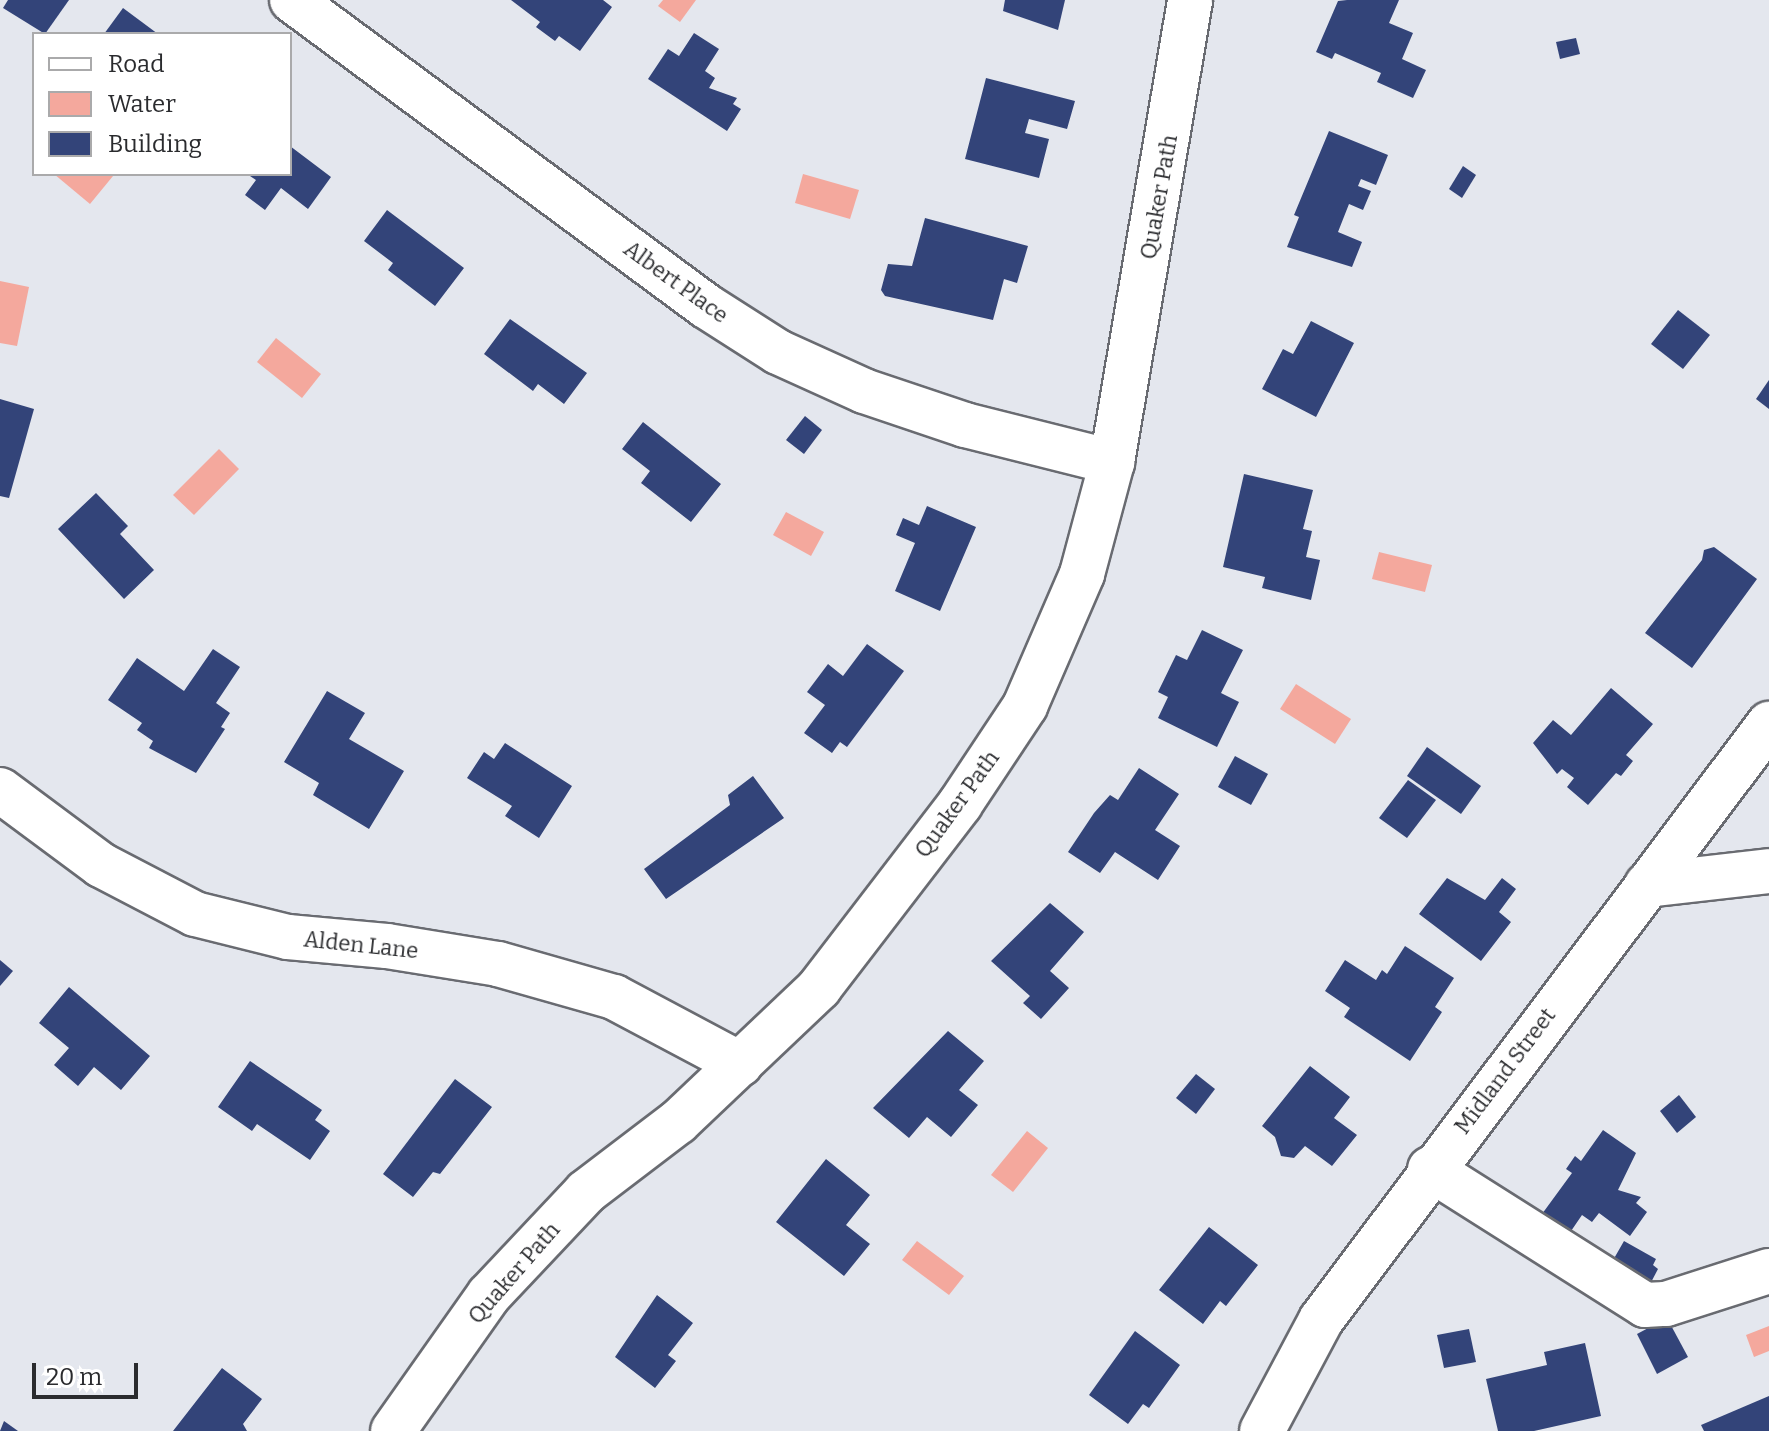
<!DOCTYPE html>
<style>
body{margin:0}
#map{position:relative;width:1769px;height:1431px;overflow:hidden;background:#e4e7ee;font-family:Bitter,serif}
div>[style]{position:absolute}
.water>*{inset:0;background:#f4a89d}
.building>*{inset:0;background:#334479}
.roads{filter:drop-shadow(2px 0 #696b71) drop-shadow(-2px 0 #696b71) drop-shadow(0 2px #696b71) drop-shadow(0 -2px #696b71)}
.minor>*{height:44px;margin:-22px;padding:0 22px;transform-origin:22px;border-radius:22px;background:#fff}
span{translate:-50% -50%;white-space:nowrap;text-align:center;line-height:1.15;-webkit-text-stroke:8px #fff;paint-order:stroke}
.street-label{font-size:22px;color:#2a2b2e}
.legend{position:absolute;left:32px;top:32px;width:260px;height:144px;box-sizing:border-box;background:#fff;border:2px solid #aaaaab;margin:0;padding:10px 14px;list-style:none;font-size:24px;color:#2a2b2e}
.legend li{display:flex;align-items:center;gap:16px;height:40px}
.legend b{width:40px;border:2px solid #aaaaab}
.scale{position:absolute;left:32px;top:1363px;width:106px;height:36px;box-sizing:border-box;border:4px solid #2a2b2e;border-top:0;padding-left:10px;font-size:24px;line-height:28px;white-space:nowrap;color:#2a2b2e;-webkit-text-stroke:6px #fff;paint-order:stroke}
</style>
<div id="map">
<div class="water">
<div style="clip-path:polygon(663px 0,696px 0,680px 22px,658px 6px)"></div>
<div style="clip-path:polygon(54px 174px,110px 174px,113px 176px,90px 204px)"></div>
<div style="clip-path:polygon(803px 174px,859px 190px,850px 219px,795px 203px)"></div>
<div style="clip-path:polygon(0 281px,29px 287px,17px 346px,0 343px)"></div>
<div style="clip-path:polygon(276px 338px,321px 374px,302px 398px,257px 362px)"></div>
<div style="clip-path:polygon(219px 449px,239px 469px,194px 515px,173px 495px)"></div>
<div style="clip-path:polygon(786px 512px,824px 532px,811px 556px,773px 535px)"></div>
<div style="clip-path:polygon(1379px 552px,1432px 565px,1425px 592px,1372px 579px)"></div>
<div style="clip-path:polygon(1296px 684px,1351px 719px,1335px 744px,1280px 709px)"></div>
<div style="clip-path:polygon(1027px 1131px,1048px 1148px,1013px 1192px,991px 1175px)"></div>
<div style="clip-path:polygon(917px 1241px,964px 1276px,949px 1295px,902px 1260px)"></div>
<div style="clip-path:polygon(1769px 1326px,1769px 1351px,1754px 1357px,1746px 1335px)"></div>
</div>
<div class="building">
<div style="clip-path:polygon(8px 0,69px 0,45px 34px,3px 8px)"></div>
<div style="clip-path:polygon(511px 0,603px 0,612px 7px,580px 51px,559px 36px,555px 41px,536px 27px,540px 22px)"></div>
<div style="clip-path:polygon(1005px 0,1065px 0,1058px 30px,1003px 11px)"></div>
<div style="clip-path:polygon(1347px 0,1399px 0,1389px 23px,1413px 33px,1402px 59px,1426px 70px,1413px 98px,1377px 82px,1381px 73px,1335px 53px,1332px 59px,1316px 52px,1338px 1px)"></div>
<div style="clip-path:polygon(123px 8px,158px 34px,104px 34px)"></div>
<div style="clip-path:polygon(694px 33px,719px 49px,705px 71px,715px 78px,709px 88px,737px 98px,733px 104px,741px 109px,727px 131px,648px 79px,668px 49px,679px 56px)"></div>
<div style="clip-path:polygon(1576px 38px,1580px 54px,1560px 59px,1556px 42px)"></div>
<div style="clip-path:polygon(986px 78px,1075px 101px,1067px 129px,1029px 119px,1025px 133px,1049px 139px,1039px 178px,965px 159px)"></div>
<div style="clip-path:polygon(1329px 131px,1388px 155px,1376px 185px,1361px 179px,1358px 186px,1371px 191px,1363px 210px,1349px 204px,1338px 232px,1362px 242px,1352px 267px,1287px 247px,1299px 217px,1294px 215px)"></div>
<div style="clip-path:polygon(290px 146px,331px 177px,308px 209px,281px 188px,265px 210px,245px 195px,256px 180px,247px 174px,290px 174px)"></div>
<div style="clip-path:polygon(1463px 166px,1476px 175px,1462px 198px,1449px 189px)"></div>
<div style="clip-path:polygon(387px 210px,464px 268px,435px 306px,388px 270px,393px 263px,364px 241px)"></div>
<div style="clip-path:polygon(925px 218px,1028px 246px,1017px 283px,1004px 279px,993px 320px,885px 296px,881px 290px,888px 264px,912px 266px)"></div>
<div style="clip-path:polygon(1678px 310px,1710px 335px,1683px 369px,1651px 344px)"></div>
<div style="clip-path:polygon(510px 319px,587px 373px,564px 404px,538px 384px,533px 391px,484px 354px)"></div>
<div style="clip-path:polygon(1311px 321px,1354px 343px,1316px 417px,1262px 389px,1283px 349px,1293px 354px)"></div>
<div style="clip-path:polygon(1769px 380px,1769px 409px,1756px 399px)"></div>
<div style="clip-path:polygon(0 399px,34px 409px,9px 498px,0 496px)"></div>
<div style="clip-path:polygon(805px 416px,822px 430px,804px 454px,786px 440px)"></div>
<div style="clip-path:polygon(643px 422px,721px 484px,691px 522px,641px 483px,650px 471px,622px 449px)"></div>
<div style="clip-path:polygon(1244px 474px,1313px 490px,1303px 529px,1312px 531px,1306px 557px,1320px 560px,1311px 600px,1262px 588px,1265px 577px,1223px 567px)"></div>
<div style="clip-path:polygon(96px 493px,128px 526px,120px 534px,154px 570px,124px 599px,58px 529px)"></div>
<div style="clip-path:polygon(927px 506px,976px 527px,940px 611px,895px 591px,915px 543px,896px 535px,903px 518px,919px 525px)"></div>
<div style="clip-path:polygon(1714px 547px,1757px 579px,1692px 668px,1645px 633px,1702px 560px,1704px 550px)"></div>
<div style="clip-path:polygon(1202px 630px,1243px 650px,1221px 693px,1239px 702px,1217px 747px,1158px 718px,1168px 697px,1158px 692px,1176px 655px,1187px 660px)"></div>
<div style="clip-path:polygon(867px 644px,904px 671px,847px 747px,840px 742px,832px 753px,804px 733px,825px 705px,807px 692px,828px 664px,843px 676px)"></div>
<div style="clip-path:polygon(213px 649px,240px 667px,216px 703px,230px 713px,221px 727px,225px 729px,196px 773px,149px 748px,153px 741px,137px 730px,142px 723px,108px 700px,137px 658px,184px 691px)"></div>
<div style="clip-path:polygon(1611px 688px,1653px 724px,1626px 755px,1633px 761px,1621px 776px,1616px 773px,1588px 805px,1567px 787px,1574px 778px,1562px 769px,1557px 774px,1533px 743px,1553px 720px,1571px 735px)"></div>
<div style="clip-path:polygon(327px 691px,365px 713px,349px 739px,404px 771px,369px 829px,313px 795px,319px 783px,284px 762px)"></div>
<div style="clip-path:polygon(505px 743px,572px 786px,539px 838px,505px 816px,512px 806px,467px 778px,484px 752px,494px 759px)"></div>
<div style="clip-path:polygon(1427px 747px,1481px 786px,1461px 814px,1407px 776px)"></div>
<div style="clip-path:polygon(1235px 756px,1268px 774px,1251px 805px,1218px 787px)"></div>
<div style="clip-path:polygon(1139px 768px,1179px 794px,1155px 830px,1180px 846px,1158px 880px,1115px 852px,1100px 873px,1068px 852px,1094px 813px,1110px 795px,1118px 800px)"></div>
<div style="clip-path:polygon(753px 776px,784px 818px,666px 899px,644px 869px,730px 805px,728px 795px)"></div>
<div style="clip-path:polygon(1408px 780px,1436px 800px,1407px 838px,1379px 818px)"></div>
<div style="clip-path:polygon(1447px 878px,1485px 900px,1502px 878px,1516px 889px,1499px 912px,1511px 922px,1481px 961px,1419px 914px)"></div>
<div style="clip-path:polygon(1050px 903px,1084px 932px,1050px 971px,1069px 988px,1041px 1019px,1023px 1003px,1030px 996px,991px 961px)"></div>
<div style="clip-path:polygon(1405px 946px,1454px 978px,1435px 1007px,1442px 1012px,1410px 1061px,1344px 1017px,1350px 1008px,1325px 991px,1345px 960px,1376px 980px,1382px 970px,1387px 974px)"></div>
<div style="clip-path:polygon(0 960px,13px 971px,0 986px)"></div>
<div style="clip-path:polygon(69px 987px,150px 1056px,121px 1090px,94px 1067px,78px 1086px,54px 1065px,69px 1048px,39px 1023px)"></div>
<div style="clip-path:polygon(948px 1031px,984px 1061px,959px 1090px,978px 1105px,951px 1137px,927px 1117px,909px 1138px,873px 1108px)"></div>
<div style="clip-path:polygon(250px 1061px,322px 1110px,315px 1120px,330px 1131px,310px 1160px,257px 1124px,252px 1131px,218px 1107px)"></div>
<div style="clip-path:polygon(1310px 1066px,1350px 1097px,1334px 1118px,1357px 1135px,1332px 1166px,1305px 1146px,1294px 1158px,1281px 1156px,1275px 1137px,1262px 1126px)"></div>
<div style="clip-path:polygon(1196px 1074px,1215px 1089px,1196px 1114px,1176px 1098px)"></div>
<div style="clip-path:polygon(455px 1079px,492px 1107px,440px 1174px,433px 1172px,413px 1197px,383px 1174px)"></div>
<div style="clip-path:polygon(1679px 1095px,1696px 1117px,1677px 1133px,1660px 1111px)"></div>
<div style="clip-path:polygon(1603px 1130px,1636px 1153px,1618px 1190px,1641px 1197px,1636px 1203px,1647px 1212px,1630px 1236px,1599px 1213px,1592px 1222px,1582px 1215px,1569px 1234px,1542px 1214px,1572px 1173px,1566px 1169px,1575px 1156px,1581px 1161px)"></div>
<div style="clip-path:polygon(826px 1159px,870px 1195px,846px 1225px,870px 1244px,844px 1276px,776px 1222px)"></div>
<div style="clip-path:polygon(1209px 1227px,1258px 1265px,1226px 1306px,1220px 1301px,1203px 1324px,1159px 1290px)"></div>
<div style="clip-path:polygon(1624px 1241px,1656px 1259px,1653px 1265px,1658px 1269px,1647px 1290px,1604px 1276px)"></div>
<div style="clip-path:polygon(657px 1295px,693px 1323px,668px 1355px,676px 1361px,655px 1388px,615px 1357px)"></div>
<div style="clip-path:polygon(1667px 1318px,1688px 1357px,1657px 1374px,1637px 1334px)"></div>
<div style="clip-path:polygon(1469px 1329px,1476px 1362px,1444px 1368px,1437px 1335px)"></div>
<div style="clip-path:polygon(1135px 1331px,1180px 1365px,1149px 1408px,1143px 1404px,1128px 1424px,1089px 1395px)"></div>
<div style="clip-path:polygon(1585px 1343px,1601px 1416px,1534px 1431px,1498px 1431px,1486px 1379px,1547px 1365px,1544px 1352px)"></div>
<div style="clip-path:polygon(222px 1368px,262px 1399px,243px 1424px,247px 1431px,173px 1431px)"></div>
<div style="clip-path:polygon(1769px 1396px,1769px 1431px,1704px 1431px,1701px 1425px)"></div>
<div style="clip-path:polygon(4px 1421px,18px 1431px,0 1431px)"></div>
</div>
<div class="roads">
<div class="minor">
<div style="left:292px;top:0;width:515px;rotate:36.47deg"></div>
<div style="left:706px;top:306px;width:85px;rotate:32.6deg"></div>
<div style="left:778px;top:352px;width:94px;rotate:24.4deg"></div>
<div style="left:864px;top:391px;width:107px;rotate:18.6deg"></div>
<div style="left:965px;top:425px;width:152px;rotate:14.1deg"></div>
<div style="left:0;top:790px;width:126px;rotate:36.6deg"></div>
<div style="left:101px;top:865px;width:106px;rotate:27.5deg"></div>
<div style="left:195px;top:914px;width:96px;rotate:13.9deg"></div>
<div style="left:288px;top:937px;width:99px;rotate:5.2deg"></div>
<div style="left:387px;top:946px;width:112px;rotate:9.2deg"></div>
<div style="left:498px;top:964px;width:121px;rotate:15.9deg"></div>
<div style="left:614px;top:997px;width:143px;rotate:28deg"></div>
<div style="left:1647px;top:885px;width:123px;rotate:-6.5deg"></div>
<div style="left:1430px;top:1169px;width:254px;rotate:32.3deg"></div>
<div style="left:1645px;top:1305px;width:21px;rotate:-3deg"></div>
<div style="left:1666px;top:1304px;width:108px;rotate:-17.8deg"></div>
<div style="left:393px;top:1431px;width:166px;rotate:-54.8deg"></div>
<div style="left:489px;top:1295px;width:141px;rotate:-46.7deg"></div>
<div style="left:586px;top:1192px;width:116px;rotate:-37.3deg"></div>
<div style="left:678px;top:1122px;width:195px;rotate:-43.5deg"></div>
<div style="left:819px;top:988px;width:232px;rotate:-52.5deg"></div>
<div style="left:960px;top:804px;width:118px;rotate:-56.4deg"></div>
<div style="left:1025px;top:706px;width:144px;rotate:-66.6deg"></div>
<div style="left:1082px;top:574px;width:116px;rotate:-75deg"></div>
<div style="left:1112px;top:462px;width:469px;rotate:-80.4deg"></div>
<div style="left:1262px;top:1431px;width:126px;rotate:-62deg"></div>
<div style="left:1321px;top:1320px;width:746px;rotate:-53.07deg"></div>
</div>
</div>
<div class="street-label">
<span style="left:1159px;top:197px;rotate:-80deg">Quaker Path</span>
<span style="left:676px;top:282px;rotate:36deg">Albert Place</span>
<span style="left:957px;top:804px;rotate:-54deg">Quaker Path</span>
<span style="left:361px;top:945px;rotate:6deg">Alden Lane</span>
<span style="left:1505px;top:1071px;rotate:-53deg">Midland Street</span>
<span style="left:514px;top:1273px;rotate:-49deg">Quaker Path</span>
</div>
<ul class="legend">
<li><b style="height:10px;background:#fff"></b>Road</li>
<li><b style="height:22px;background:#f4a89d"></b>Water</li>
<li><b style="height:22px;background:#334479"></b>Building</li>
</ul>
<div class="scale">20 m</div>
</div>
